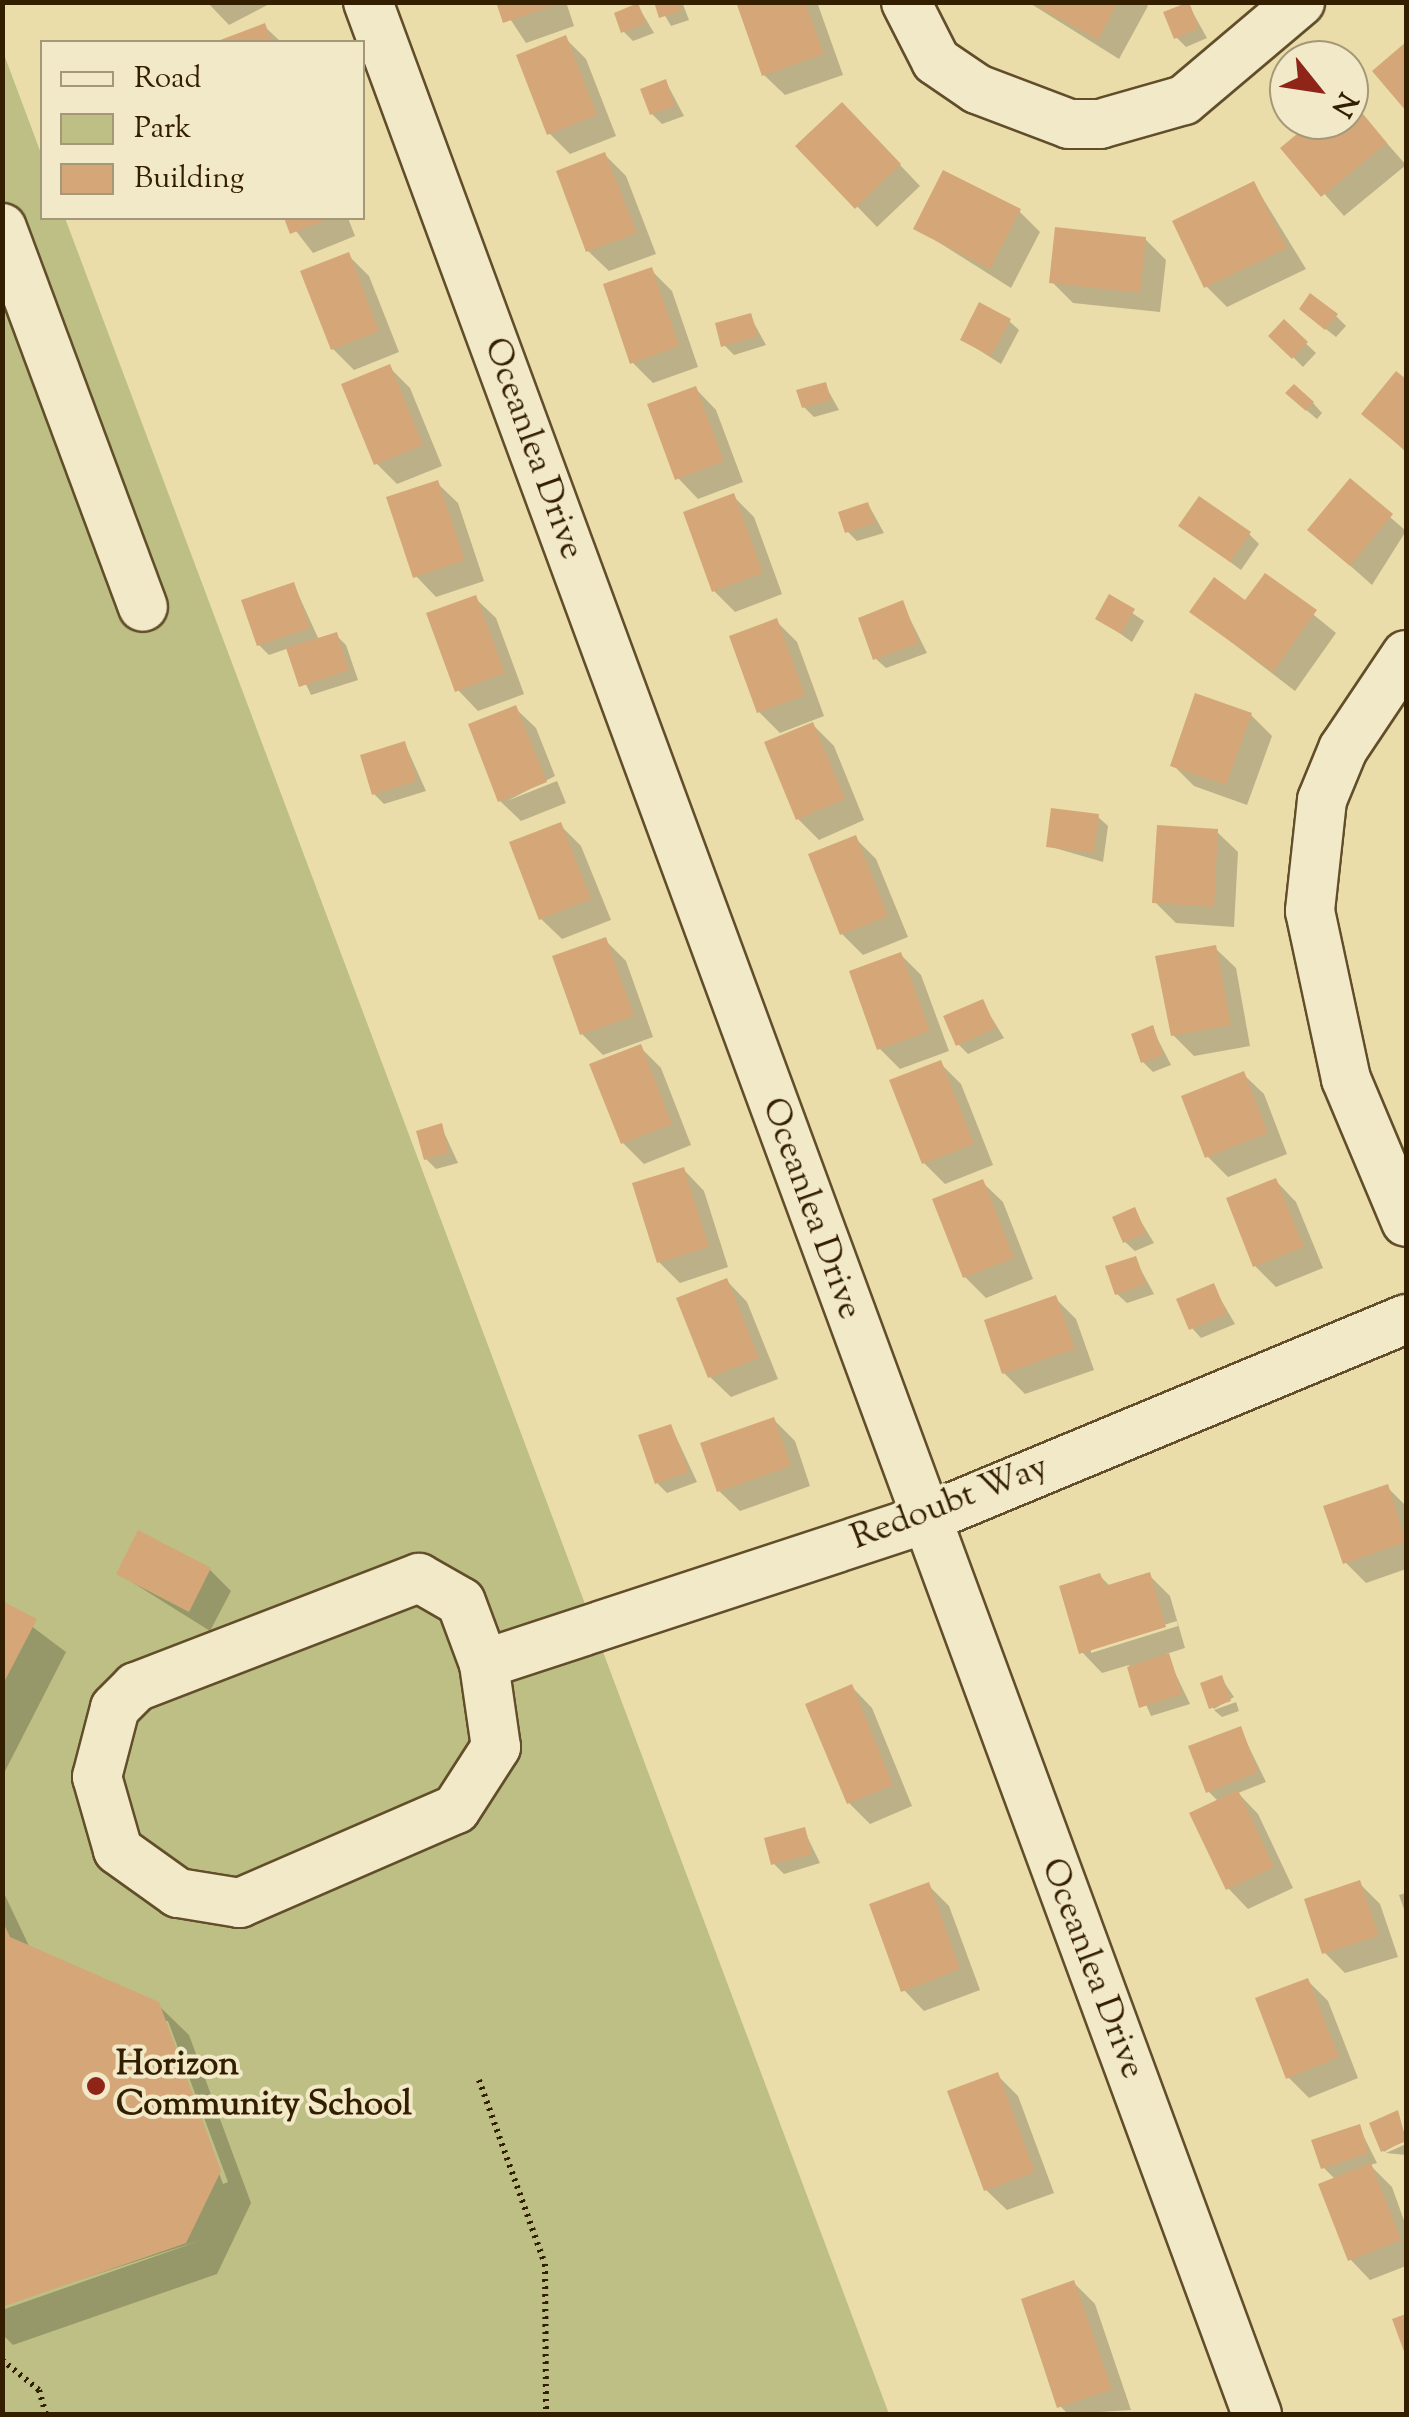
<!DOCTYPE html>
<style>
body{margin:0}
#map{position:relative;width:1409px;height:2417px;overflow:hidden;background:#eaddaa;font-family:"Sorts Mill Goudy",serif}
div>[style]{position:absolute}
.green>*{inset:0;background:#bdbf84}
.shadow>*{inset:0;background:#0003}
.building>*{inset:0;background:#d5a778}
.path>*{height:6px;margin-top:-3px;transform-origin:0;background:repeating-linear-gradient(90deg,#341e00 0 2.5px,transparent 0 7.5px)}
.roads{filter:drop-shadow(2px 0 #624e2a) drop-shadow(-2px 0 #624e2a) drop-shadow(0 2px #624e2a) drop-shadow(0 -2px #624e2a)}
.minor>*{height:48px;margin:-24px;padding:0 24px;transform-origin:24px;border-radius:24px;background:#f1e9c8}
.dots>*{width:28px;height:28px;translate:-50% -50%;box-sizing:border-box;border:5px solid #f1e9c8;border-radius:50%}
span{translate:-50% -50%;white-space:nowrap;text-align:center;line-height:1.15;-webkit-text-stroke:8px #f1e9c8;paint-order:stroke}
.street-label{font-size:35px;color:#341e00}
.poi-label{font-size:35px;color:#341e00;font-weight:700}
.left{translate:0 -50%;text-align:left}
.frame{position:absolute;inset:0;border:5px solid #341e00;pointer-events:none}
.legend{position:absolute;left:40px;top:40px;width:325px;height:180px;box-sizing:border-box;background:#f1e9c8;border:2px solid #a59878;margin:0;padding:12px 18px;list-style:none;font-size:30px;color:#341e00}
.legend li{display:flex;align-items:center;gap:20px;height:50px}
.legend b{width:50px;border:2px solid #a59878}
.north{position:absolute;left:1269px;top:40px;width:100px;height:100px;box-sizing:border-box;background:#f1e9c8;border:2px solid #a59878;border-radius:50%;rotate:120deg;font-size:28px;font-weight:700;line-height:40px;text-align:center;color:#341e00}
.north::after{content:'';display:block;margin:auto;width:35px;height:45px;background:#8f2418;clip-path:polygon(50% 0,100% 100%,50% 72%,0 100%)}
</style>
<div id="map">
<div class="green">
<div style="clip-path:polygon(2px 49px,42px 156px,42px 218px,65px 218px,889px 2414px,3px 2414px)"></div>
</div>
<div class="shadow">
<div style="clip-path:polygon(273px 2px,229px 25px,207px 2px)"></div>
<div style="clip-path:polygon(499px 2px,566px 2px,574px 26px,526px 43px)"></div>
<div style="clip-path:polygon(657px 2px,682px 2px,689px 20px,671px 26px)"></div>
<div style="clip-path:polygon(739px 2px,817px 2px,843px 75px,785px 95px,764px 75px)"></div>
<div style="clip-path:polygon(1028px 2px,1145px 2px,1148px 6px,1119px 59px)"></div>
<div style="clip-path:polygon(1188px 4px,1207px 38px,1186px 47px,1176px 37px)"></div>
<div style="clip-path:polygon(638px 6px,654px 33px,633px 41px,623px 31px)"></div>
<div style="clip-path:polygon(264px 26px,281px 42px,221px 42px)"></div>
<div style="clip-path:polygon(565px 38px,586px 59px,616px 136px,570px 154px,549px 133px)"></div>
<div style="clip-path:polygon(666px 82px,684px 116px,662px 124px,652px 114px)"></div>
<div style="clip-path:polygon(1349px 100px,1406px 165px,1344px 216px,1284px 148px,1318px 120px,1349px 120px)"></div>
<div style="clip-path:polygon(863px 126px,920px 186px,877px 227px,799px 146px)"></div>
<div style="clip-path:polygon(605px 155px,626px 176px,656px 254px,609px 271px,588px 251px)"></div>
<div style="clip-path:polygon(1254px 184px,1306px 269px,1227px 307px,1206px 286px)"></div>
<div style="clip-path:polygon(1019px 211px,1040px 232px,1011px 288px,916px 228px)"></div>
<div style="clip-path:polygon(286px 218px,348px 218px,355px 236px,313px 253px)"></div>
<div style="clip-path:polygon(1145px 239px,1166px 260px,1160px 312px,1073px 303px,1052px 282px)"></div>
<div style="clip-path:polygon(348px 255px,369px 276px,399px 352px,354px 370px,333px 349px)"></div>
<div style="clip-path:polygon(651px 270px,672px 291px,698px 367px,653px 383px,632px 362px)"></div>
<div style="clip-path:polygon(750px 316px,766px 345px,734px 355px,724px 345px)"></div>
<div style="clip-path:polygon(1336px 316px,1346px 326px,1336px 337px,1312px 318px)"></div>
<div style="clip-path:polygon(1009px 321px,1019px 330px,1001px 364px,963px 340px)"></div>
<div style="clip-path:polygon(1284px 323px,1316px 353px,1303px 367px,1272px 336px)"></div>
<div style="clip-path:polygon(389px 367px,410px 388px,442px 466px,397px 484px,376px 463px)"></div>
<div style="clip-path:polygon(1396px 374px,1406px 383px,1406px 452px,1364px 414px)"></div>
<div style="clip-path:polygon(825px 385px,839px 410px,814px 417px,804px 407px)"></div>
<div style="clip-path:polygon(696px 389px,716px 410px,743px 482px,698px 499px,678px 478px)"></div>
<div style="clip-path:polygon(1298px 403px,1313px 403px,1322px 413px,1317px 419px)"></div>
<div style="clip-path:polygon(1350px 482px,1406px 531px,1372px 585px,1310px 530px)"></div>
<div style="clip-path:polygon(437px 483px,458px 503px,484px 581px,436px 597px,416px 576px)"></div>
<div style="clip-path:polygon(733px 496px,754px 517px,782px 594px,735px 612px,714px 591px)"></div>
<div style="clip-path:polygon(868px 504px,884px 533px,857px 541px,847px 531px)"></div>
<div style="clip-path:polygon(1181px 526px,1249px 534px,1259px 544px,1241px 570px)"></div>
<div style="clip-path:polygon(1266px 576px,1336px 633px,1295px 691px,1192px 612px,1246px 603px)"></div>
<div style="clip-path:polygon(294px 585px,319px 640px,336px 635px,346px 645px,358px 680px,311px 695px,289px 648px,269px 655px,259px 645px)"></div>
<div style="clip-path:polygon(475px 598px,496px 618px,524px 694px,478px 711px,458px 690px)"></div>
<div style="clip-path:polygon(1110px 598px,1144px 621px,1132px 642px,1098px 618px)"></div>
<div style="clip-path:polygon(902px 603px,927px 653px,886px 668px,876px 659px)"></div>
<div style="clip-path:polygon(776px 621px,797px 642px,824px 716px,780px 733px,759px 712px)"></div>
<div style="clip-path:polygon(515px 708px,536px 728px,555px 776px,507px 801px,557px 781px,566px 803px,521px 821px,500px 801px)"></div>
<div style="clip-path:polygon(1251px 715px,1272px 736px,1247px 805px,1194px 786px,1173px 765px)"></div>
<div style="clip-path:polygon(813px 725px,834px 746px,864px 820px,819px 840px,798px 819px)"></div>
<div style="clip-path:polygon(405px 744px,426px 791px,384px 804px,374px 794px)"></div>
<div style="clip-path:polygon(1098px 817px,1108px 826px,1103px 862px,1048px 846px)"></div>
<div style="clip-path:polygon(560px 825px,581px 846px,611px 920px,562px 939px,541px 919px)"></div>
<div style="clip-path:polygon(1217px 832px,1238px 852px,1234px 927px,1176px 923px,1155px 902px)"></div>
<div style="clip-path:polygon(855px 838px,876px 859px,908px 937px,863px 955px,842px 934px)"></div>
<div style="clip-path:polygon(605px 940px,626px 961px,653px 1037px,603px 1055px,582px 1034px)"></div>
<div style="clip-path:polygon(1215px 948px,1236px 968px,1250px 1046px,1194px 1056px,1173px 1035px)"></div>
<div style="clip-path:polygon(900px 954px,921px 975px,949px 1051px,900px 1069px,879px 1048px)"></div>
<div style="clip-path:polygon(982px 1002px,1004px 1038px,968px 1054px,958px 1044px)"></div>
<div style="clip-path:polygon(1152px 1028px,1171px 1065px,1153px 1072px,1143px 1062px)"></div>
<div style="clip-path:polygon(640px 1047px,661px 1068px,691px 1145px,644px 1164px,623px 1143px)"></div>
<div style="clip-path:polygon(940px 1063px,961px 1084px,993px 1165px,945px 1184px,924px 1163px)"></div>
<div style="clip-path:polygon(1243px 1074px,1264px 1094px,1287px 1154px,1228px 1177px,1207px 1156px)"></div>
<div style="clip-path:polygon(441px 1126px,458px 1163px,436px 1169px,426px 1159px)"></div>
<div style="clip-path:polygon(684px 1170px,704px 1191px,728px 1267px,680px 1283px,659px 1262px)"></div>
<div style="clip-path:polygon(1276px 1181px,1296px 1202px,1323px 1268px,1276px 1287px,1255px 1266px)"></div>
<div style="clip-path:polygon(982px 1182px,1003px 1202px,1033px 1279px,986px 1298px,965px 1277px)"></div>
<div style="clip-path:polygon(1134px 1210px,1154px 1243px,1135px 1251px,1125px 1242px)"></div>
<div style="clip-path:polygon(1135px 1259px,1154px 1294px,1127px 1303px,1117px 1294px)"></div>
<div style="clip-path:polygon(727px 1281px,747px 1302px,778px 1379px,731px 1397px,710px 1377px)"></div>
<div style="clip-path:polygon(1213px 1286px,1235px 1324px,1201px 1338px,1192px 1328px)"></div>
<div style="clip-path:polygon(1055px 1298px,1076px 1319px,1094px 1370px,1025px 1394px,1004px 1373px)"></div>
<div style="clip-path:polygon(774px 1420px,795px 1441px,810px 1486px,740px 1511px,719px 1491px)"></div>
<div style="clip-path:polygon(671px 1426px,697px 1482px,667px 1493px,657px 1483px)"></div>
<div style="clip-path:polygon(1387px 1487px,1406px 1506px,1406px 1569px,1366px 1583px,1345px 1562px)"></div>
<div style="clip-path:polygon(210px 1570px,231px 1591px,210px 1631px,119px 1574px)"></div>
<div style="clip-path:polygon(evenodd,1149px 1575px,1170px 1596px,1185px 1648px,1166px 1654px,1190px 1704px,1151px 1716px,1129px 1665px,1102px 1673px,1082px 1652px,1100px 1576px,1111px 1587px,1149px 1575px,1177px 1621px,1178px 1626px,1091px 1653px,1091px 1647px,1177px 1621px)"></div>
<div style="clip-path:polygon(2px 1604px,66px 1652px,2px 1777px)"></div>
<div style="clip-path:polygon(1221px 1678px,1234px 1697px,1214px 1709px,1212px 1707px)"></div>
<div style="clip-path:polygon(852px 1687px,872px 1708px,912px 1806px,870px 1824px,849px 1803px)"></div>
<div style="clip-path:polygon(1236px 1702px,1239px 1711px,1222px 1717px,1214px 1710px)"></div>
<div style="clip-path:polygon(1240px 1729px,1266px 1782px,1238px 1793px,1258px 1814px,1293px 1888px,1248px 1909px,1228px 1888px,1219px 1802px,1208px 1791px)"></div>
<div style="clip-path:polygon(804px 1830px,820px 1863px,784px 1874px,774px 1864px)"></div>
<div style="clip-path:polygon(1359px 1883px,1380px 1904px,1398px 1957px,1345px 1973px,1324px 1952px)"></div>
<div style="clip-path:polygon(928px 1885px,949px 1906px,980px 1990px,924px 2011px,904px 1990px)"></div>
<div style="clip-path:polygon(evenodd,2px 1889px,30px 1948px,157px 2004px,189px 2035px,251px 2203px,217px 2274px,13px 2345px,2px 2334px,2px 2310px,199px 2241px,2px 2305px,2px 1889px,163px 2021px,168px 2021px,228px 2182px,223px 2184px,163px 2021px)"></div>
<div style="clip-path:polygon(1406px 1893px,1406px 1915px,1399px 1895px)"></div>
<div style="clip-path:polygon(1308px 1981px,1328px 2001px,1358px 2078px,1309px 2098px,1288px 2077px)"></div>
<div style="clip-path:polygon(997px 2075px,1018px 2096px,1054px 2193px,1007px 2210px,986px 2190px)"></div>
<div style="clip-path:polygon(1398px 2113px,1406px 2139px,1384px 2152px,1372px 2124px)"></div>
<div style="clip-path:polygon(1359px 2127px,1377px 2163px,1370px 2165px,1392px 2187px,1406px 2226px,1406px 2266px,1370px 2280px,1350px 2259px,1336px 2180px,1323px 2167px)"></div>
<div style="clip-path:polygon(1406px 2144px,1406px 2155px,1386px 2153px)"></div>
<div style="clip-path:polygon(1074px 2283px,1095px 2304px,1131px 2410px,1068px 2414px,1060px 2406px)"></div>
</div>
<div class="building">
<div style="clip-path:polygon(496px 2px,560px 2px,560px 3px,503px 23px)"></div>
<div style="clip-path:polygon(654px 2px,679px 2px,681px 11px,659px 18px)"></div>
<div style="clip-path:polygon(736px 2px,805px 2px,824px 54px,762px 76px)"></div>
<div style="clip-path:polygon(1030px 2px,1118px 2px,1098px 40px)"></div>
<div style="clip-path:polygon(1189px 2px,1199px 28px,1174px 39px,1163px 12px)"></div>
<div style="clip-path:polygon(638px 3px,646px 23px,621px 33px,614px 13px)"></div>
<div style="clip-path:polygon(265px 23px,272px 42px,215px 42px)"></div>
<div style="clip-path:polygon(566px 35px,597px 115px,547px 135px,516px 55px)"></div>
<div style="clip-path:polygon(1406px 42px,1406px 111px,1372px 71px)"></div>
<div style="clip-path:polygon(666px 79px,675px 106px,650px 115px,640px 89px)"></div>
<div style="clip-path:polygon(1349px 97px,1387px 143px,1321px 197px,1280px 148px,1314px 120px,1349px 120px)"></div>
<div style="clip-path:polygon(842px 102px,901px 164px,855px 209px,795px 146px)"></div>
<div style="clip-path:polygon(605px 152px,637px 233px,586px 252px,556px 171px)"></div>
<div style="clip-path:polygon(943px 170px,1021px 209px,990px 269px,913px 229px)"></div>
<div style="clip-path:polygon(1254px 181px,1287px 248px,1204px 288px,1172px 221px)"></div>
<div style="clip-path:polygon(284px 218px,330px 218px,290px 234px)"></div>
<div style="clip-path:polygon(1055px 227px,1146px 237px,1140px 293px,1049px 283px)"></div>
<div style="clip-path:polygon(349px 252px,379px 331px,331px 350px,300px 271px)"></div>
<div style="clip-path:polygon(652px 267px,679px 346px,630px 364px,603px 284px)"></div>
<div style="clip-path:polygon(1310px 293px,1338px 314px,1325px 330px,1299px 309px)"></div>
<div style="clip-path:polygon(979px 302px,1011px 319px,991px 356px,960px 340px)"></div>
<div style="clip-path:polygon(751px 313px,758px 336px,721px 347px,715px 323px)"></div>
<div style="clip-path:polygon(1284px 319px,1308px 342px,1292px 359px,1268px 336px)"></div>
<div style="clip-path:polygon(390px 364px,423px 445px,374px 465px,341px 384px)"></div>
<div style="clip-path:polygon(1396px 371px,1406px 379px,1406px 451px,1361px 414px)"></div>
<div style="clip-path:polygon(826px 382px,831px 400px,802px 408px,796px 390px)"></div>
<div style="clip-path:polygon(1294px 384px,1314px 402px,1306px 411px,1285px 393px)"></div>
<div style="clip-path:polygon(696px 386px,724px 461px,675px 480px,647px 404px)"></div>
<div style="clip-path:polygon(1350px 478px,1393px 514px,1350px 566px,1307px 530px)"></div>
<div style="clip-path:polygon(438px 480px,465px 560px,413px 578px,386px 497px)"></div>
<div style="clip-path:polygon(734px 493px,763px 573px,712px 592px,683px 512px)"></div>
<div style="clip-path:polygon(1199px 496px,1251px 532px,1230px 562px,1178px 526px)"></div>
<div style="clip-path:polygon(868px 502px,875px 523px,845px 533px,838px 512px)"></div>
<div style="clip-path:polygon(1265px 573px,1317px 610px,1273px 672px,1189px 612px,1214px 577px,1245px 600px)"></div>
<div style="clip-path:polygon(294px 582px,310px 628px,257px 646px,241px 600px)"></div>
<div style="clip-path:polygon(1109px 594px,1135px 609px,1121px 634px,1095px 619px)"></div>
<div style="clip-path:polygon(476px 595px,505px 673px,455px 692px,426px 613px)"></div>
<div style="clip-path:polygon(903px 600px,919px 643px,873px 660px,858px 618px)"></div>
<div style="clip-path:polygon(777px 618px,805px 695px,757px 713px,729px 636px)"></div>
<div style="clip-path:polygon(337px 632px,349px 670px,299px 687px,286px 648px)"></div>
<div style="clip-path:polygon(1195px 693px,1252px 713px,1226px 785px,1170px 766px)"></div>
<div style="clip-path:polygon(516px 705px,547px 782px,498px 802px,468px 724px)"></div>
<div style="clip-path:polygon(813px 722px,845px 799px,796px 820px,764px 742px)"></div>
<div style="clip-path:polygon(405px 741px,417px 781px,372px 795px,360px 755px)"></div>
<div style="clip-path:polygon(1051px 808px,1099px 814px,1094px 853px,1046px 847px)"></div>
<div style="clip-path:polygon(561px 822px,591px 899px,539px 920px,509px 842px)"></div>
<div style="clip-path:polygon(1157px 825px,1218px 829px,1214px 907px,1152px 903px)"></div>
<div style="clip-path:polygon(856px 835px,888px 916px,840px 935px,808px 854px)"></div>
<div style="clip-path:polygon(606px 937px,634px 1016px,580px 1035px,552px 956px)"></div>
<div style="clip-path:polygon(1216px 945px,1231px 1025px,1171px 1036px,1155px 956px)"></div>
<div style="clip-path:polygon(901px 952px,930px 1031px,877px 1050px,849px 971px)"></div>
<div style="clip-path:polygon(983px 999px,996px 1028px,956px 1046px,943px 1016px)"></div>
<div style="clip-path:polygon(1153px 1025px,1163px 1055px,1141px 1063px,1131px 1034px)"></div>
<div style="clip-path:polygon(641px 1044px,672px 1124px,621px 1144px,589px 1064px)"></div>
<div style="clip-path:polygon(941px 1060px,974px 1144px,922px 1164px,889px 1080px)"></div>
<div style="clip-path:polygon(1244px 1071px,1268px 1133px,1205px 1158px,1181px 1096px)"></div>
<div style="clip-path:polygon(442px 1123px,449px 1153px,424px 1160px,416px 1131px)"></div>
<div style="clip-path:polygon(684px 1167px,709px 1247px,657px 1263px,632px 1183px)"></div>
<div style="clip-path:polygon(1276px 1178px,1304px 1247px,1253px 1267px,1226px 1198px)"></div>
<div style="clip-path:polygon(983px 1179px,1014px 1258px,963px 1278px,932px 1199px)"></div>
<div style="clip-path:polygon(1135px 1207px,1146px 1233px,1123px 1243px,1112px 1217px)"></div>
<div style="clip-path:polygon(1136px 1256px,1146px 1284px,1115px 1295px,1105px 1266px)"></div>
<div style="clip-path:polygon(727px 1278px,759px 1358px,708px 1378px,676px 1298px)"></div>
<div style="clip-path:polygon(1214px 1283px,1227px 1314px,1189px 1330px,1176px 1299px)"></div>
<div style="clip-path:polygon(1056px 1295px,1075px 1349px,1002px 1374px,984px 1320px)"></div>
<div style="clip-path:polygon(774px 1417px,791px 1466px,717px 1492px,700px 1443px)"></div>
<div style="clip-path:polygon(671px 1424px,689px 1472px,655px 1484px,638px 1435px)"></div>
<div style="clip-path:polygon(1388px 1484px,1406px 1542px,1343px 1564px,1323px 1506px)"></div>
<div style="clip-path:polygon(138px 1530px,211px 1568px,189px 1612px,116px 1574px)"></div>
<div style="clip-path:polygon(1150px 1572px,1166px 1627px,1079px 1654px,1059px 1586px,1100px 1573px,1105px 1586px)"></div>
<div style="clip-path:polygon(2px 1601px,37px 1619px,2px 1686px)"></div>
<div style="clip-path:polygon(1169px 1653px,1182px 1694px,1139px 1708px,1127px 1667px)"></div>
<div style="clip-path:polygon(1222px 1675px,1231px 1701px,1209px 1709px,1200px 1683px)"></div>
<div style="clip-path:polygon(852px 1684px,893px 1785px,847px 1804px,805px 1704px)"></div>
<div style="clip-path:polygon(1241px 1726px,1258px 1772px,1206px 1793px,1188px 1746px)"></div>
<div style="clip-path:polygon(1238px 1790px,1274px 1867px,1226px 1890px,1189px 1813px)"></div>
<div style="clip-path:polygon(805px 1827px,812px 1854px,771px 1865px,764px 1838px)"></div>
<div style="clip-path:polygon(1360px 1880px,1379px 1936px,1322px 1954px,1304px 1899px)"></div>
<div style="clip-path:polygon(929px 1882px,960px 1969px,901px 1992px,869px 1904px)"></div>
<div style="clip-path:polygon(2px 1920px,10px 1937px,159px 2002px,221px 2171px,186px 2243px,2px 2307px)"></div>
<div style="clip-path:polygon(1308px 1978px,1339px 2057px,1286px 2079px,1255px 1998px)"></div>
<div style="clip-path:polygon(998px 2072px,1035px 2172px,984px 2191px,947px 2091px)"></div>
<div style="clip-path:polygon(1398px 2110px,1406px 2141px,1381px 2152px,1369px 2123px)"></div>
<div style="clip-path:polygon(1360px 2124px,1369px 2153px,1321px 2169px,1311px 2140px)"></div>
<div style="clip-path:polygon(1371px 2163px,1401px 2240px,1348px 2261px,1318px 2184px)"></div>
<div style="clip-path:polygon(1074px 2280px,1112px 2389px,1057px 2408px,1021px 2299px)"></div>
<div style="clip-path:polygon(1406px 2314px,1406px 2357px,1392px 2319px)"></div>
</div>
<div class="path">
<div style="left:479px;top:2080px;width:195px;rotate:70.3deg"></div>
<div style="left:545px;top:2264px;width:150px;rotate:89.6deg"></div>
<div style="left:2px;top:2360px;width:48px;rotate:39deg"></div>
<div style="left:39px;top:2390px;width:25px;rotate:74deg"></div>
</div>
<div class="roads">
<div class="minor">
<div style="left:368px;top:2px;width:2571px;rotate:69.77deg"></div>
<div style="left:906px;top:2px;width:66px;rotate:63deg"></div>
<div style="left:936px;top:61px;width:50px;rotate:34.3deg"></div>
<div style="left:977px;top:89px;width:98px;rotate:20.8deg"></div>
<div style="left:1069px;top:124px;width:31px"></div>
<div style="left:1100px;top:124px;width:87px;rotate:-15.9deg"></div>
<div style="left:1184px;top:100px;width:152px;rotate:-40.2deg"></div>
<div style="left:2px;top:228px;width:404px;rotate:69.6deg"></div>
<div style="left:1406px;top:655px;width:113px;rotate:123.8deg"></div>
<div style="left:1343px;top:749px;width:55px;rotate:112.4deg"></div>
<div style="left:1322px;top:800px;width:112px;rotate:96.2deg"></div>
<div style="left:1310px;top:911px;width:172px;rotate:77.9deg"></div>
<div style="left:1346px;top:1079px;width:155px;rotate:67.2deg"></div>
<div style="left:419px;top:1578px;width:48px;rotate:29.7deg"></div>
<div style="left:461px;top:1602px;width:66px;rotate:69.6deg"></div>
<div style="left:484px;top:1664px;width:84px;rotate:81.8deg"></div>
<div style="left:496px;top:1747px;width:74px;rotate:122.8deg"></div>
<div style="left:456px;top:1809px;width:236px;rotate:156.5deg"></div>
<div style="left:240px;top:1903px;width:63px;rotate:-170.8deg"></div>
<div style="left:178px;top:1893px;width:74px;rotate:-144.4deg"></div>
<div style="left:118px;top:1850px;width:76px;rotate:-106deg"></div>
<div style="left:97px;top:1777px;width:71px;rotate:-75.4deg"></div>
<div style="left:115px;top:1708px;width:30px;rotate:-45deg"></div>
<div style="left:136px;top:1687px;width:303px;rotate:-21.1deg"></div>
<div style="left:484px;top:1664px;width:461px;rotate:-18.2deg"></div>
<div style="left:922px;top:1520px;width:524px;rotate:-22.55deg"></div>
</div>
</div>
<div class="dots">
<div style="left:96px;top:2086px;background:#8f2418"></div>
</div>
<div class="street-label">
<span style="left:532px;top:449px;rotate:70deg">Oceanlea Drive</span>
<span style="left:810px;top:1209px;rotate:70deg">Oceanlea Drive</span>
<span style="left:950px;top:1504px;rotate:-21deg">Redoubt Way</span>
<span style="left:1091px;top:1969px;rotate:69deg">Oceanlea Drive</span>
</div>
<div class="poi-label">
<span class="left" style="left:116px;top:2086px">Horizon<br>Community School</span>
</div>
<div class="frame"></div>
<ul class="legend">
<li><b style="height:12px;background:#f1e9c8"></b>Road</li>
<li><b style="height:28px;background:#bdbf84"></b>Park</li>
<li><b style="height:28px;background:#d5a778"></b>Building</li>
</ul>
<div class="north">N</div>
</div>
